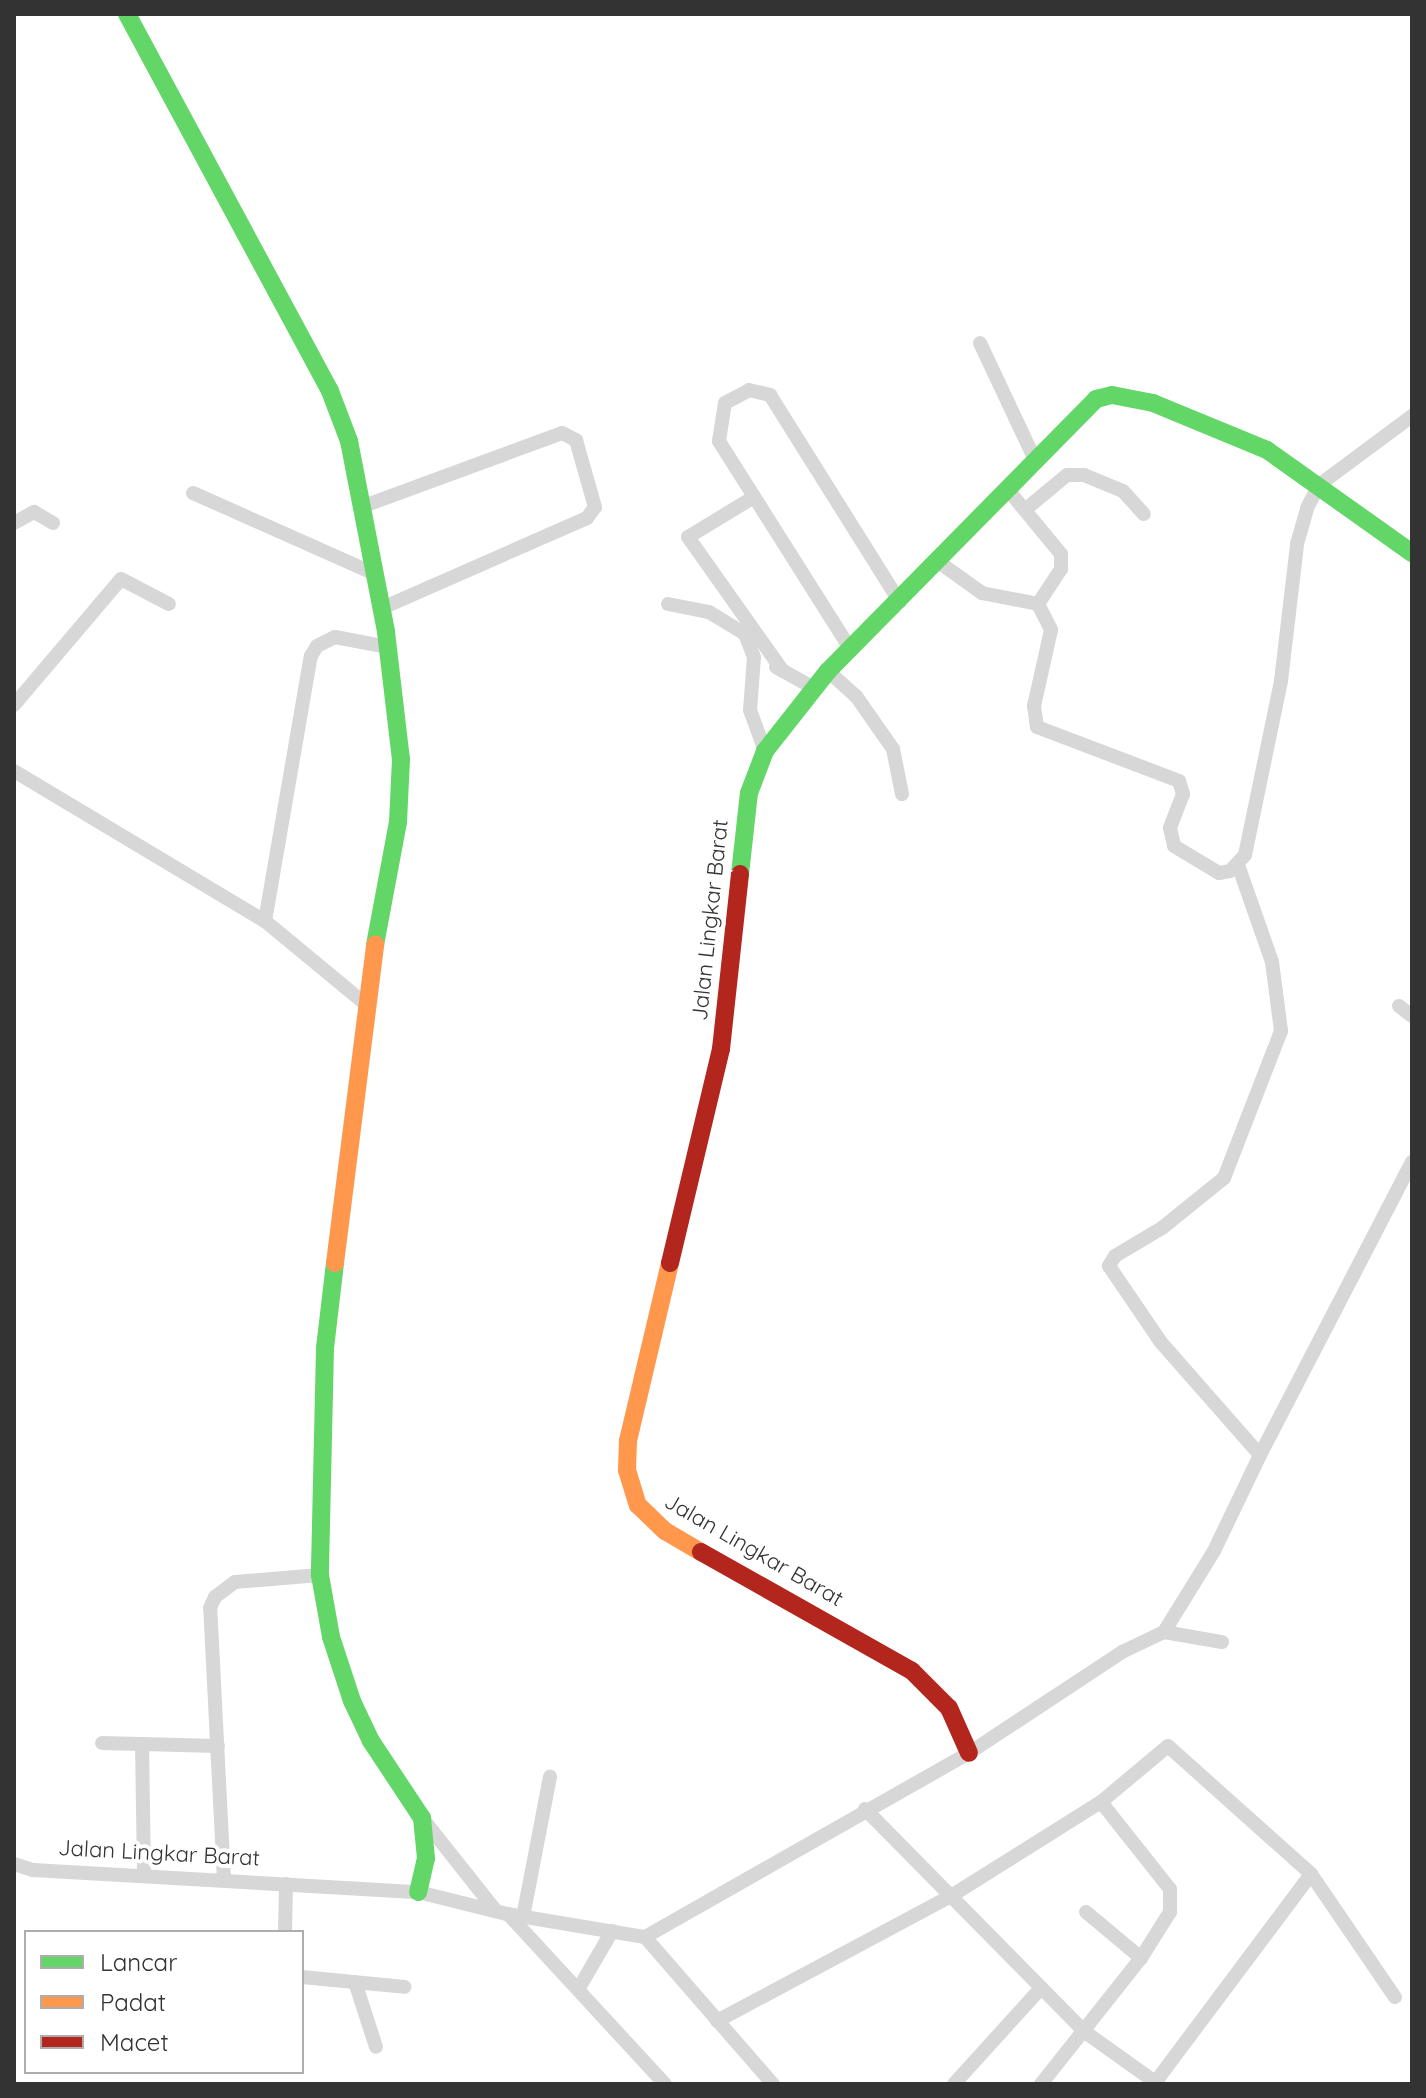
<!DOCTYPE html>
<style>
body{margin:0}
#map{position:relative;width:1426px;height:2098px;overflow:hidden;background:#fff;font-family:Quicksand,sans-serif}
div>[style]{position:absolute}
.street>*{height:14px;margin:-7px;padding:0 7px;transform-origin:7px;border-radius:7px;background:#d7d7d7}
.fast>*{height:18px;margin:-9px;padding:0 9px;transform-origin:9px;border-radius:9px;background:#63d668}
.slow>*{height:18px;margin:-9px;padding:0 9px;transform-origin:9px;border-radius:9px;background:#ff974d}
.jam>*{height:18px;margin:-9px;padding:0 9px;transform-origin:9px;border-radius:9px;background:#b3261e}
span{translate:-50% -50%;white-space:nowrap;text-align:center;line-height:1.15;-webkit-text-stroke:8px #fff;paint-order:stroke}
.street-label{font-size:22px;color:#333}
.frame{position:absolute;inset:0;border:16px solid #333;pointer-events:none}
.legend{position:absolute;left:24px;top:1930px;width:280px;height:144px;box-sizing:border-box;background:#fff;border:2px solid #adadad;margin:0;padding:10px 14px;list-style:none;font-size:24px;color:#333}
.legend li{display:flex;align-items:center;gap:16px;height:40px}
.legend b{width:40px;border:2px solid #adadad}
</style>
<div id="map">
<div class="street">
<div style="left:980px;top:343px;width:132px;rotate:64.8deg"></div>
<div style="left:1009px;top:491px;width:82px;rotate:50.5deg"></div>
<div style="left:1061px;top:554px;width:15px;rotate:90deg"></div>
<div style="left:1061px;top:569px;width:42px;rotate:123.3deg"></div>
<div style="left:193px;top:493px;width:199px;rotate:24deg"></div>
<div style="left:754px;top:497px;width:77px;rotate:148.8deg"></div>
<div style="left:688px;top:537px;width:164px;rotate:54.7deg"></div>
<div style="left:361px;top:507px;width:214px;rotate:-20.2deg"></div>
<div style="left:562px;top:433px;width:16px;rotate:27deg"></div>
<div style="left:576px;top:440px;width:70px;rotate:74.2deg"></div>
<div style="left:595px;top:507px;width:14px;rotate:126deg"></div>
<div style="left:587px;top:518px;width:224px;rotate:156.3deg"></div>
<div style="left:1026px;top:509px;width:53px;rotate:-39.7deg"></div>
<div style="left:1067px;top:475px;width:17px"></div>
<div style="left:1084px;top:475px;width:42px;rotate:22.3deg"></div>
<div style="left:1123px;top:491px;width:31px;rotate:48deg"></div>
<div style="left:14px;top:523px;width:23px;rotate:-29deg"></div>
<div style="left:34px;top:512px;width:22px;rotate:30deg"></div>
<div style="left:940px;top:563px;width:52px;rotate:35.5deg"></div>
<div style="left:982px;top:593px;width:57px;rotate:11.1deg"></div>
<div style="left:1038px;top:604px;width:29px;rotate:63deg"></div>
<div style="left:1051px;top:630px;width:78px;rotate:102.6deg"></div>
<div style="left:1034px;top:706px;width:21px;rotate:82deg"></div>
<div style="left:1037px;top:727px;width:152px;rotate:20.8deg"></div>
<div style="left:1179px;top:781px;width:14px;rotate:73deg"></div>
<div style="left:1183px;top:794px;width:36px;rotate:111deg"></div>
<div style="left:1170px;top:828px;width:18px;rotate:77deg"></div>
<div style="left:1174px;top:846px;width:52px;rotate:31deg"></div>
<div style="left:1219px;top:873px;width:11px;rotate:-10deg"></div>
<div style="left:1230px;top:871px;width:22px;rotate:-47deg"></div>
<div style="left:1245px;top:855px;width:178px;rotate:-78.3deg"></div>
<div style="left:1281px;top:681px;width:138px;rotate:-83.3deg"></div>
<div style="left:1297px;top:544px;width:37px;rotate:-74deg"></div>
<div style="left:1307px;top:508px;width:26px;rotate:-62deg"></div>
<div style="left:1319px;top:485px;width:116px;rotate:-36.6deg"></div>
<div style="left:668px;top:604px;width:42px;rotate:11deg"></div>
<div style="left:709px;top:612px;width:42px;rotate:31.4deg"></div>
<div style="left:745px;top:634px;width:25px;rotate:69deg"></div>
<div style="left:754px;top:657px;width:53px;rotate:94.3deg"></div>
<div style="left:750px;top:710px;width:44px;rotate:69.9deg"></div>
<div style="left:851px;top:650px;width:247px;rotate:-122.3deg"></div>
<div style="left:719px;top:441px;width:38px;rotate:-81deg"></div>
<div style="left:725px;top:403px;width:27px;rotate:-28deg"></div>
<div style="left:749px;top:390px;width:22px;rotate:13deg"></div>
<div style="left:770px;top:395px;width:244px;rotate:57.9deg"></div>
<div style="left:776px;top:667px;width:43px;rotate:28.9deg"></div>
<div style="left:828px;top:671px;width:38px;rotate:42deg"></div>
<div style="left:856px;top:696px;width:65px;rotate:55.1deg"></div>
<div style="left:893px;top:749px;width:46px;rotate:78.7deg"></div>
<div style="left:14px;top:705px;width:165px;rotate:-49.7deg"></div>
<div style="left:121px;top:579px;width:54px;rotate:27.5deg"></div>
<div style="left:14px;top:771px;width:292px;rotate:30.9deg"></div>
<div style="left:265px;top:921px;width:129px;rotate:39.6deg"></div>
<div style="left:265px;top:921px;width:269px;rotate:-80.2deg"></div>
<div style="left:311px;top:656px;width:12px;rotate:-59deg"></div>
<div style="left:317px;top:646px;width:20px;rotate:-27deg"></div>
<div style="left:335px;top:637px;width:54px;rotate:10.7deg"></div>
<div style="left:1399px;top:1006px;width:16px;rotate:38deg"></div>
<div style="left:1260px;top:1455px;width:330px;rotate:-62.6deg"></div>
<div style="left:1164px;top:1632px;width:95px;rotate:-58.3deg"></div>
<div style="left:1214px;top:1551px;width:106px;rotate:-64.4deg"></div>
<div style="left:1260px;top:1455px;width:152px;rotate:-131.3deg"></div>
<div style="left:1160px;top:1341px;width:91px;rotate:-124.2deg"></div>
<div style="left:1109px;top:1266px;width:12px;rotate:-59deg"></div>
<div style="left:1115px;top:1256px;width:55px;rotate:-30.8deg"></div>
<div style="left:1162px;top:1228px;width:80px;rotate:-38.9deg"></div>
<div style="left:1224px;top:1178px;width:158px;rotate:-68.8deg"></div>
<div style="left:1281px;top:1031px;width:70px;rotate:-97.4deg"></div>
<div style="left:1272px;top:962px;width:103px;rotate:-109.3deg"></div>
<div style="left:102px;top:1743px;width:116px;rotate:1.5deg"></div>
<div style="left:142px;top:1744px;width:132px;rotate:89.1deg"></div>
<div style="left:1101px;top:1802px;width:87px;rotate:-39.9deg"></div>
<div style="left:1168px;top:1746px;width:192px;rotate:41.8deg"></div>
<div style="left:1311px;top:1874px;width:149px;rotate:55.7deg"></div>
<div style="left:865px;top:1809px;width:313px;rotate:45.4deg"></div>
<div style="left:1085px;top:2032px;width:86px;rotate:35.5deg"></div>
<div style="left:423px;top:1819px;width:116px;rotate:51.6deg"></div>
<div style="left:14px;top:1864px;width:20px;rotate:18deg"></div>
<div style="left:33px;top:1870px;width:386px;rotate:3.3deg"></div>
<div style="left:418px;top:1892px;width:92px;rotate:13.9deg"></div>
<div style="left:507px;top:1914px;width:140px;rotate:9.5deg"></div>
<div style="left:645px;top:1937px;width:373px;rotate:-29.6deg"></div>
<div style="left:969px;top:1753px;width:183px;rotate:-33.4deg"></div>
<div style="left:1122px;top:1652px;width:47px;rotate:-25.5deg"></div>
<div style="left:1164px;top:1632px;width:59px;rotate:9.8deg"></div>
<div style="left:224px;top:1880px;width:272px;rotate:-92.9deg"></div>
<div style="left:210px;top:1608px;width:12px;rotate:-66deg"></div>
<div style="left:215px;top:1597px;width:25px;rotate:-37deg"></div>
<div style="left:235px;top:1582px;width:85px;rotate:-4.7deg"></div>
<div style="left:1086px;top:1912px;width:72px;rotate:39.9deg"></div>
<div style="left:508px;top:1914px;width:231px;rotate:47.3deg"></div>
<div style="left:523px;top:1917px;width:143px;rotate:-79.1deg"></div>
<div style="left:285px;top:1932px;width:48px;rotate:-88.8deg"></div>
<div style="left:645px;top:1937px;width:195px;rotate:49deg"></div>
<div style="left:302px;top:1977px;width:103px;rotate:5.5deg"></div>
<div style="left:355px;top:1982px;width:68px;rotate:72.1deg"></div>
<div style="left:579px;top:1988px;width:66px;rotate:-59.9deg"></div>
<div style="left:717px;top:2021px;width:265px;rotate:-28.1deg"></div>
<div style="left:951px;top:1896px;width:177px;rotate:-32.1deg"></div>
<div style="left:1101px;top:1802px;width:111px;rotate:51.6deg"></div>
<div style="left:1170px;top:1889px;width:23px;rotate:90deg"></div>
<div style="left:1170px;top:1912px;width:54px;rotate:122.2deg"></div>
<div style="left:1141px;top:1958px;width:161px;rotate:128.4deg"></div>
<div style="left:954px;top:2084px;width:130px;rotate:-47.8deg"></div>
<div style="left:1154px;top:2084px;width:262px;rotate:-53.2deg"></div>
</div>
<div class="fast">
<div style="left:127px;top:14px;width:428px;rotate:61.7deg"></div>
<div style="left:330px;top:391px;width:53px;rotate:69.2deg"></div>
<div style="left:349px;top:441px;width:195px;rotate:79deg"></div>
<div style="left:386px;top:632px;width:128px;rotate:83.3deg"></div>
<div style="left:401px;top:759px;width:63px;rotate:92.7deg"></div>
<div style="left:398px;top:822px;width:125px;rotate:100.6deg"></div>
<div style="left:740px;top:874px;width:81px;rotate:-83.7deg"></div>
<div style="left:749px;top:793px;width:45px;rotate:-69.1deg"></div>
<div style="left:765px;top:751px;width:102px;rotate:-51.8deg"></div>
<div style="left:828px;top:671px;width:382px;rotate:-45.4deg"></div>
<div style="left:1096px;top:399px;width:16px;rotate:-14deg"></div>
<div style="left:1112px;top:395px;width:42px;rotate:11deg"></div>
<div style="left:1153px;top:403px;width:123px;rotate:22.4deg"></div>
<div style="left:1267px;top:450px;width:178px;rotate:35.4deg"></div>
<div style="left:335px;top:1263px;width:86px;rotate:96.7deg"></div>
<div style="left:325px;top:1348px;width:227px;rotate:91.3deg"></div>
<div style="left:320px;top:1575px;width:63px;rotate:79.9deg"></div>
<div style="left:331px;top:1637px;width:67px;rotate:71.8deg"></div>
<div style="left:352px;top:1701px;width:44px;rotate:64.6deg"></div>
<div style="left:371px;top:1741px;width:92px;rotate:56.5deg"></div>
<div style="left:422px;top:1818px;width:40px;rotate:84.3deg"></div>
<div style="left:426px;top:1858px;width:35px;rotate:103deg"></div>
</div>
<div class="slow">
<div style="left:335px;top:1263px;width:321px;rotate:-82.8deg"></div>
<div style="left:670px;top:1263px;width:183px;rotate:103.3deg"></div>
<div style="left:628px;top:1441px;width:29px;rotate:92deg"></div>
<div style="left:627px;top:1470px;width:37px;rotate:73deg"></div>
<div style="left:638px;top:1505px;width:37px;rotate:44deg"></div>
<div style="left:665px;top:1531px;width:42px;rotate:30.3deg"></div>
</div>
<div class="jam">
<div style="left:670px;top:1263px;width:220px;rotate:-76.6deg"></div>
<div style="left:721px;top:1049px;width:176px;rotate:-83.8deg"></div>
<div style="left:701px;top:1552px;width:242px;rotate:29.4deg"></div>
<div style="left:912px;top:1671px;width:52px;rotate:45deg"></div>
<div style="left:949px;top:1708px;width:49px;rotate:66deg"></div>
</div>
<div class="street-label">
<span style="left:710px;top:920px;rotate:-84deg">Jalan Lingkar Barat</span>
<span style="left:754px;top:1550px;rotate:30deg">Jalan Lingkar Barat</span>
<span style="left:159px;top:1853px;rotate:3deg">Jalan Lingkar Barat</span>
</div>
<div class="frame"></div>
<ul class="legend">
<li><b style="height:10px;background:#63d668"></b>Lancar</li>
<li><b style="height:10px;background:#ff974d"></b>Padat</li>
<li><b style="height:10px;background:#b3261e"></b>Macet</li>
</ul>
</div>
